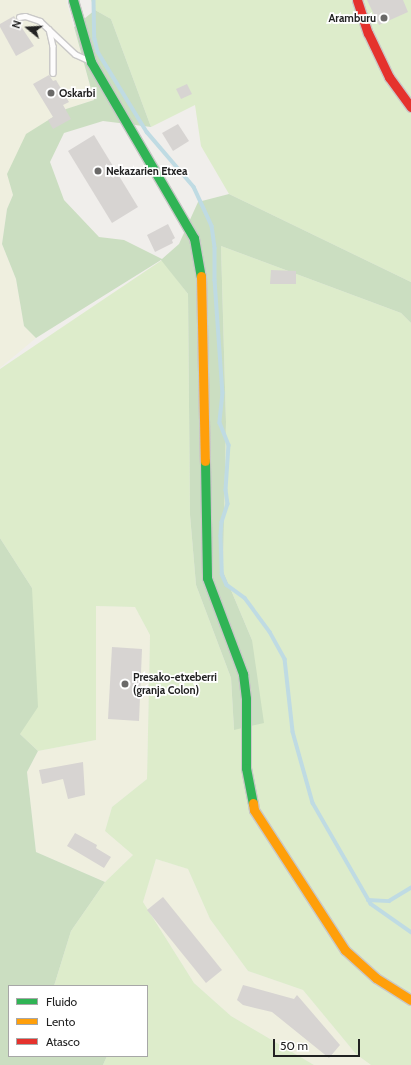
<!DOCTYPE html>
<style>
body{margin:0}
#map{position:relative;width:411px;height:1065px;overflow:hidden;background:#f0eeeb;font-family:Cabin,sans-serif}
div>[style]{position:absolute}
.farmland>*{inset:0;background:#efefdf}
.grass>*{inset:0;background:#ddeccb}
.forest>*{inset:0;background:#cbdec1}
.stream>*{height:3.5px;margin:-1.75px;padding:0 1.75px;transform-origin:1.75px;border-radius:1.75px;background:#bfdbe3}
.building>*{inset:0;background:#d7d4d2}
.roads{filter:drop-shadow(1px 0 #c9c8c7) drop-shadow(-1px 0 #c9c8c7) drop-shadow(0 1px #c9c8c7) drop-shadow(0 -1px #c9c8c7)}
.lane>*{height:4.5px;margin:-2.25px;padding:0 2.25px;transform-origin:2.25px;border-radius:2.25px;background:#fdfcfc}
.fast>*{height:9px;margin:-4.5px;padding:0 4.5px;transform-origin:4.5px;border-radius:4.5px;background:#30b455}
.slow>*{height:9px;margin:-4.5px;padding:0 4.5px;transform-origin:4.5px;border-radius:4.5px;background:#ff9f0a}
.jam>*{height:9px;margin:-4.5px;padding:0 4.5px;transform-origin:4.5px;border-radius:4.5px;background:#e5322d}
.dots>*{width:11px;height:11px;translate:-50% -50%;box-sizing:border-box;border:2px solid #fff;border-radius:50%}
span{translate:-50% -50%;white-space:nowrap;text-align:center;line-height:1.15;-webkit-text-stroke:3.5px #fff;paint-order:stroke}
.poi-label{font-size:11px;color:#222;font-weight:700}
.right{translate:-100% -50%;text-align:right}
.left{translate:0 -50%;text-align:left}
.legend{position:absolute;left:8px;top:985px;width:140px;height:72px;box-sizing:border-box;background:#fff;border:1px solid #a7a7a7;margin:0;padding:5px 7px;list-style:none;font-size:12px;color:#222}
.legend li{display:flex;align-items:center;gap:8px;height:20px}
.legend b{width:20px;border:1px solid #a7a7a7}
.north{position:absolute;left:8px;top:8px;width:40px;height:40px;-webkit-text-stroke:3px #fff;paint-order:stroke;rotate:288deg;font-size:11px;font-weight:700;line-height:16px;text-align:center;color:#222}
.north::after{content:'';display:block;margin:auto;width:14px;height:18px;background:#222;clip-path:polygon(50% 0,100% 100%,50% 72%,0 100%)}
.scale{position:absolute;left:273px;top:1039px;width:87px;height:18px;box-sizing:border-box;border:2px solid #222;border-top:0;padding-left:5px;font-size:12px;line-height:14px;white-space:nowrap;color:#222;-webkit-text-stroke:3px #fff;paint-order:stroke}
</style>
<div id="map">
<div class="farmland">
<div style="clip-path:polygon(0 0,66px 0,94px 100px,66px 109px,8px 174px,13px 195px,7px 209px,2px 244px,16px 279px,24px 326px,36px 338px,0 368px)"></div>
<div style="clip-path:polygon(96px 606px,135px 607px,150px 635px,147px 779px,112px 807px,105px 831px,133px 855px,105px 882px,36px 852px,27px 772px,38px 751px,96px 740px)"></div>
<div style="clip-path:polygon(156px 859px,188px 869px,210px 919px,248px 971px,303px 990px,356px 1054px,371px 1065px,314px 1065px,231px 1016px,194px 983px,143px 902px)"></div>
</div>
<div class="grass">
<div style="clip-path:polygon(91px 0,411px 0,411px 282px,229px 194px,201px 146px,195px 105px,151px 127px,111px 19px,95px 10px)"></div>
<div style="clip-path:polygon(221px 246px,401px 313px,411px 323px,411px 1065px,371px 1065px,356px 1054px,303px 990px,248px 971px,210px 919px,188px 869px,156px 859px,143px 902px,194px 983px,231px 1016px,314px 1065px,103px 1065px,107px 1056px,147px 1056px,147px 986px,54px 986px,71px 931px,105px 882px,133px 855px,105px 831px,112px 807px,147px 779px,150px 635px,135px 607px,96px 606px,96px 740px,38px 751px,20px 734px,32px 588px,0 538px,0 369px,162px 260px,188px 294px,190px 515px,196px 585px,231px 678px,234px 730px,252px 640px,223px 571px,226px 422px)"></div>
</div>
<div class="forest">
<div style="clip-path:polygon(95px 10px,111px 19px,151px 127px,103px 121px,64px 133px,50px 162px,64px 200px,99px 237px,124px 240px,162px 259px,179px 244px,198px 202px,229px 194px,411px 282px,411px 323px,401px 313px,221px 246px,226px 422px,223px 571px,252px 640px,264px 723px,234px 730px,231px 678px,196px 585px,190px 515px,188px 294px,161px 260px,36px 338px,24px 326px,16px 279px,2px 244px,7px 209px,13px 195px,7px 174px,26px 134px,66px 109px,94px 100px,74px 27px)"></div>
<div style="clip-path:polygon(0 538px,32px 588px,38px 707px,20px 734px,38px 751px,27px 772px,36px 852px,105px 882px,71px 931px,54px 986px,9px 986px,9px 1056px,107px 1056px,103px 1065px,0 1065px)"></div>
</div>
<div class="stream">
<div style="left:94px;top:0;width:39px;rotate:89deg"></div>
<div style="left:95px;top:39px;width:13px;rotate:77deg"></div>
<div style="left:98px;top:52px;width:94px;rotate:58.5deg"></div>
<div style="left:147px;top:132px;width:72px;rotate:49.5deg"></div>
<div style="left:194px;top:187px;width:43px;rotate:65.2deg"></div>
<div style="left:212px;top:226px;width:22px;rotate:82deg"></div>
<div style="left:215px;top:248px;width:32px;rotate:90deg"></div>
<div style="left:215px;top:280px;width:113px;rotate:86deg"></div>
<div style="left:223px;top:393px;width:30px;rotate:96deg"></div>
<div style="left:220px;top:423px;width:24px;rotate:68deg"></div>
<div style="left:229px;top:445px;width:45px;rotate:93.8deg"></div>
<div style="left:226px;top:490px;width:14px;rotate:82deg"></div>
<div style="left:228px;top:504px;width:19px;rotate:108deg"></div>
<div style="left:222px;top:522px;width:14px;rotate:94deg"></div>
<div style="left:221px;top:536px;width:38px;rotate:88deg"></div>
<div style="left:222px;top:574px;width:12px;rotate:66deg"></div>
<div style="left:227px;top:585px;width:22px;rotate:36deg"></div>
<div style="left:245px;top:598px;width:42px;rotate:53.7deg"></div>
<div style="left:270px;top:632px;width:31px;rotate:61deg"></div>
<div style="left:285px;top:659px;width:73px;rotate:83.7deg"></div>
<div style="left:293px;top:732px;width:74px;rotate:74.3deg"></div>
<div style="left:313px;top:803px;width:116px;rotate:60.1deg"></div>
<div style="left:371px;top:904px;width:49px;rotate:35deg"></div>
<div style="left:368px;top:900px;width:21px;rotate:3deg"></div>
<div style="left:389px;top:901px;width:26px;rotate:-31deg"></div>
</div>
<div class="building">
<div style="clip-path:polygon(367px 0,403px 0,408px 12px,379px 25px)"></div>
<div style="clip-path:polygon(14px 16px,34px 46px,16px 56px,0 27px,0 24px)"></div>
<div style="clip-path:polygon(49px 75px,53px 81px,56px 80px,69px 102px,63px 105px,71px 119px,53px 129px,48px 120px,53px 117px,33px 84px)"></div>
<div style="clip-path:polygon(187px 84px,192px 94px,181px 99px,176px 89px)"></div>
<div style="clip-path:polygon(178px 124px,189px 141px,173px 151px,162px 133px)"></div>
<div style="clip-path:polygon(94px 135px,138px 207px,112px 223px,68px 151px)"></div>
<div style="clip-path:polygon(168px 224px,175px 238px,172px 240px,173px 243px,155px 252px,147px 235px)"></div>
<div style="clip-path:polygon(271px 270px,296px 271px,296px 284px,270px 284px)"></div>
<div style="clip-path:polygon(112px 647px,142px 649px,139px 721px,108px 719px)"></div>
<div style="clip-path:polygon(83px 762px,85px 795px,68px 799px,63px 779px,42px 784px,39px 770px)"></div>
<div style="clip-path:polygon(75px 833px,97px 845px,96px 848px,111px 857px,104px 868px,67px 846px)"></div>
<div style="clip-path:polygon(163px 897px,222px 970px,206px 983px,147px 910px)"></div>
<div style="clip-path:polygon(243px 985px,294px 999px,297px 995px,340px 1045px,329px 1058px,272px 1012px,243px 1005px,237px 1000px)"></div>
</div>
<div class="roads">
<div class="lane">
<div style="left:19px;top:17px;width:6px;rotate:-9deg"></div>
<div style="left:25px;top:16px;width:16px;rotate:18deg"></div>
<div style="left:40px;top:21px;width:48px;rotate:43.3deg"></div>
<div style="left:75px;top:54px;width:14px;rotate:25deg"></div>
<div style="left:49px;top:29px;width:17px;rotate:77deg"></div>
<div style="left:53px;top:46px;width:27px;rotate:90deg"></div>
</div>
<div class="fast">
<div style="left:73px;top:0;width:65px;rotate:73.8deg"></div>
<div style="left:91px;top:62px;width:204px;rotate:59.7deg"></div>
<div style="left:194px;top:238px;width:39px;rotate:80deg"></div>
<div style="left:205px;top:461px;width:117px;rotate:89deg"></div>
<div style="left:207px;top:578px;width:103px;rotate:69.4deg"></div>
<div style="left:243px;top:674px;width:25px;rotate:83deg"></div>
<div style="left:246px;top:699px;width:69px;rotate:90deg"></div>
<div style="left:246px;top:768px;width:36px;rotate:79deg"></div>
</div>
<div class="slow">
<div style="left:201px;top:276px;width:185px;rotate:88.8deg"></div>
<div style="left:253px;top:803px;width:7px;rotate:82deg"></div>
<div style="left:254px;top:810px;width:167px;rotate:57deg"></div>
<div style="left:345px;top:950px;width:42px;rotate:42.1deg"></div>
<div style="left:376px;top:978px;width:41px;rotate:32.2deg"></div>
</div>
<div class="jam">
<div style="left:357px;top:0;width:35px;rotate:72deg"></div>
<div style="left:368px;top:33px;width:49px;rotate:64.5deg"></div>
<div style="left:389px;top:77px;width:37px;rotate:54deg"></div>
</div>
</div>
<div class="dots">
<div style="left:384px;top:18px;background:#6a6968"></div>
<div style="left:51px;top:93px;background:#6a6968"></div>
<div style="left:98px;top:171px;background:#6a6968"></div>
<div style="left:125px;top:684px;background:#6a6968"></div>
</div>
<div class="poi-label">
<span class="right" style="left:376px;top:18px">Aramburu</span>
<span class="left" style="left:59px;top:93px">Oskarbi</span>
<span class="left" style="left:106px;top:171px">Nekazarien Etxea</span>
<span class="left" style="left:133px;top:684px">Presako-etxeberri<br>(granja Colon)</span>
</div>
<ul class="legend">
<li><b style="height:5px;background:#30b455"></b>Fluido</li>
<li><b style="height:5px;background:#ff9f0a"></b>Lento</li>
<li><b style="height:5px;background:#e5322d"></b>Atasco</li>
</ul>
<div class="north">N</div>
<div class="scale">50 m</div>
</div>
